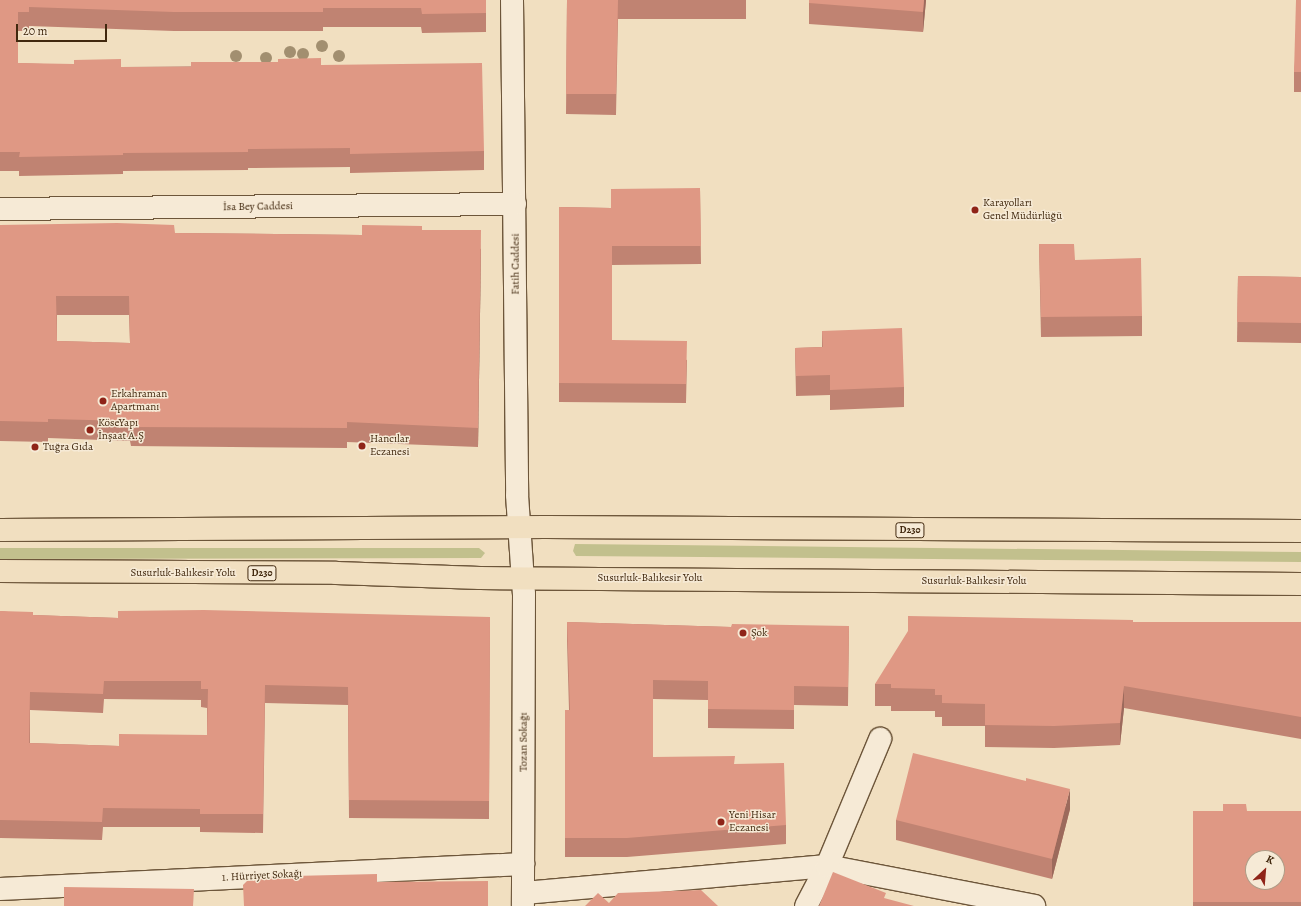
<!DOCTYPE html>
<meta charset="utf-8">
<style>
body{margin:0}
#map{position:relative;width:1301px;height:906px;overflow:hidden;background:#f1dfc0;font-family:Alegreya,serif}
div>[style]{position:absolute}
.green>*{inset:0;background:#c2c08d}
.roads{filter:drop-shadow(1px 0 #6d563a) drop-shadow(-1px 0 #6d563a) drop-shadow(0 1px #6d563a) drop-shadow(0 -1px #6d563a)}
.minor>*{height:22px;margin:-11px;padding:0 11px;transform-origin:11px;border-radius:11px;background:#f6ead6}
.highway>*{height:22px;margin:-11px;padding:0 11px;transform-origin:11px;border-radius:11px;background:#f1dfc0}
.trees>*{width:12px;height:12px;margin:-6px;border-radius:50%;background:#a28f70}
.wall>*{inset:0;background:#c08372}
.shaded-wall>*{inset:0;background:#9c6a5c}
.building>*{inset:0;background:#df9884}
.dots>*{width:11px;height:11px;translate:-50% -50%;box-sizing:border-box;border:2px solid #f6ead6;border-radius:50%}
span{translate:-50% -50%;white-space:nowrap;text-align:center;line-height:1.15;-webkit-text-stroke:3px #f6ead6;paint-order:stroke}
.shield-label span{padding:1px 3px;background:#f6ead6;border:1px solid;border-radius:3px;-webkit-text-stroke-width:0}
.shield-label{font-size:10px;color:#41280e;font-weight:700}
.poi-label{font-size:11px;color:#41280e}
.left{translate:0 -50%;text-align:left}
.street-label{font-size:11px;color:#41280e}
.north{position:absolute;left:1245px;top:850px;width:40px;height:40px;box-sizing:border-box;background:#f6ead6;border:1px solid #ae9c86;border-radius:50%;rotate:26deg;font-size:11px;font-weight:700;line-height:16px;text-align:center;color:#41280e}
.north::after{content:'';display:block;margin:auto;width:14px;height:18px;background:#8f2418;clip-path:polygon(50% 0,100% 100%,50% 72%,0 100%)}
.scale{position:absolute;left:16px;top:24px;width:91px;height:18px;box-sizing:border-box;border:2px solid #41280e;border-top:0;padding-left:5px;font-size:12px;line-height:14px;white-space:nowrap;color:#41280e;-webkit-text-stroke:3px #f6ead6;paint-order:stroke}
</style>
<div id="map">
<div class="green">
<div style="clip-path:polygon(575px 544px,1301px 552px,1301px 562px,576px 556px,573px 551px)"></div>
<div style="clip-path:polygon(0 548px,479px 548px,485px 553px,481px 558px,0 559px)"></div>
</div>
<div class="roads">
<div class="minor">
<div style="left:512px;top:0;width:495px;rotate:89.4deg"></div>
<div style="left:517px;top:495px;width:99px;rotate:86deg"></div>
<div style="left:524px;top:594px;width:312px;rotate:90.2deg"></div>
<div style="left:0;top:209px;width:515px;rotate:-0.56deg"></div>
<div style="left:0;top:889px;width:524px;rotate:-2.74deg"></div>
<div style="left:524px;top:893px;width:304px;rotate:-5.1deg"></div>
<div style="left:827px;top:866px;width:211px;rotate:10.9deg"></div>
<div style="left:806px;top:906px;width:45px;rotate:-62.3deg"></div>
<div style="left:827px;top:866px;width:138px;rotate:-67.3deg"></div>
</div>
<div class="highway">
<div style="left:0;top:530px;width:546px;rotate:-0.31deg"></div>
<div style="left:546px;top:527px;width:755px;rotate:0.3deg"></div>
<div style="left:0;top:571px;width:336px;rotate:0.3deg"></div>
<div style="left:336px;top:573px;width:144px;rotate:2deg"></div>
<div style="left:480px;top:578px;width:821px;rotate:0.42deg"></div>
</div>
</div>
<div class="trees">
<div style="left:322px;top:46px"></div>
<div style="left:290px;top:52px"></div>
<div style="left:303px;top:54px"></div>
<div style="left:236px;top:56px"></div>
<div style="left:339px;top:56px"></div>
<div style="left:266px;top:58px"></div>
</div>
<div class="wall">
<div style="clip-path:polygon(0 0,486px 0,486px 32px,422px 33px,421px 27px,323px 27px,323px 31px,174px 31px,29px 26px,29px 31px,18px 31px,18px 63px,121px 67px,321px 65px,484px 151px,484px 170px,350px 173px,350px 167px,248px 168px,248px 170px,123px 171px,123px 174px,19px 176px,19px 171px,0 171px)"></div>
<div style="clip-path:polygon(567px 0,746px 0,746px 19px,618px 19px,616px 115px,566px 114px)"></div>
<div style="clip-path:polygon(926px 0,923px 32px,809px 24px,809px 3px)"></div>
<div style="clip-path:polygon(1301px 0,1301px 92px,1294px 92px,1294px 72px)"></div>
<div style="clip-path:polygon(700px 188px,701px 264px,612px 265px,612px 340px,687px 360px,686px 403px,559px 402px,559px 207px,611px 208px)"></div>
<div style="clip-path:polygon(evenodd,0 225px,175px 233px,362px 235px,422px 230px,481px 249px,478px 447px,347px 442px,347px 448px,131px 446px,130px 441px,48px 438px,48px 442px,0 441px,0 225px,57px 315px,129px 315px,130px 343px,57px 341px,57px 315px)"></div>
<div style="clip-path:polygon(1039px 244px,1075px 260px,1142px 316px,1142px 336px,1041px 337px)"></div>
<div style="clip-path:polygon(1238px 276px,1301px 277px,1301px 343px,1237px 342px)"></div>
<div style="clip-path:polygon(822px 331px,904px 387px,904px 407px,830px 410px,830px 395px,796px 396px,795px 348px,822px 347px)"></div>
<div style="clip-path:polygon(evenodd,0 611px,33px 615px,118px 618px,490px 617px,489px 819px,349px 818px,348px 705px,265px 703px,263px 833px,200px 832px,200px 827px,103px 827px,102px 840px,0 838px,0 611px,104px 699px,201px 700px,201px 707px,207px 708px,207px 735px,119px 746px,30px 743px,30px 710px,103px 713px,104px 699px)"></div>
<div style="clip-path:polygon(567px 622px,731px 627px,849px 626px,848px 706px,794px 705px,794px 729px,708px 728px,708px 700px,653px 699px,653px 757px,735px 764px,786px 825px,786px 844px,627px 857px,565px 857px,565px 710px,569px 710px,567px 641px)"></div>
<div style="clip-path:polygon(1133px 622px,1301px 622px,1301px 739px,1124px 708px,1120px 745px,1054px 748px,985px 747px,985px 726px,942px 726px,942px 717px,935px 717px,935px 711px,891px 711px,891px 706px,875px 706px,875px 684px)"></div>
<div style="clip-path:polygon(1026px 781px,1070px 809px,1052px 879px,896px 840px,896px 820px)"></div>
<div style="clip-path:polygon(1193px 811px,1301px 811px,1301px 906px,1193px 906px)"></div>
</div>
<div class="shaded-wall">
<div style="clip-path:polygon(924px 0,926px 0,923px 32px,923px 12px)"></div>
<div style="clip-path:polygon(481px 230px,481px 249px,478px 447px,478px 428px)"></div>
<div style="clip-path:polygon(1124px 686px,1124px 708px,1120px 745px,1120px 723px)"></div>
<div style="clip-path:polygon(1070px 789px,1070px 809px,1052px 879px,1052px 859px)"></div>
</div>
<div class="building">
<div style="clip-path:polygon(0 0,486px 0,486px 13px,422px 14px,421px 8px,323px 8px,323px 12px,174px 12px,29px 7px,29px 12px,18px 12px,18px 63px,74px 64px,74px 60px,121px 59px,121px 67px,191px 67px,191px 62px,278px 62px,278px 59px,321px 58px,321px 65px,482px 63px,484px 151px,350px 154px,350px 148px,248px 149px,248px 152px,123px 153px,123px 155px,19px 157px,20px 152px,0 152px)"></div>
<div style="clip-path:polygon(567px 0,618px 0,616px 94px,566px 94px)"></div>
<div style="clip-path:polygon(809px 0,924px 0,923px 12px,809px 3px)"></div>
<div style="clip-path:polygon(1296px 0,1301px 0,1301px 72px,1294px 72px)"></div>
<div style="clip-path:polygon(700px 188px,701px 246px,612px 246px,612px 340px,687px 341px,686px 384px,559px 383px,559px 207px,611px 208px,611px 189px)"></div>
<div style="clip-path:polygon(evenodd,117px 223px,174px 225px,175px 233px,362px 235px,362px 225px,422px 226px,422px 230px,481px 230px,478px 428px,347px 422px,347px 428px,131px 427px,130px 421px,48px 419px,48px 422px,0 421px,0 225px,117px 223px,56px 296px,129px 296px,130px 343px,57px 341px,56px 296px)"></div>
<div style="clip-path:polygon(1039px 244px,1074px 244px,1075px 260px,1141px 258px,1142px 316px,1041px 317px)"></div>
<div style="clip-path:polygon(1238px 276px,1301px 277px,1301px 323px,1237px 322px)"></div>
<div style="clip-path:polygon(902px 328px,904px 387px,830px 390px,830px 375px,796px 376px,795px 348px,823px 347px,822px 331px)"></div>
<div style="clip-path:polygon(evenodd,204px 610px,490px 617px,489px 801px,349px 800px,348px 687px,265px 685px,263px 814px,200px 814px,200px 809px,103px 808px,102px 822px,0 820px,0 611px,33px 612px,33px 615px,118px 618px,118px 611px,204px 610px,104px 681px,201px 681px,201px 689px,208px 689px,207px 735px,119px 734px,119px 746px,29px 743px,30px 692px,103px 694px,104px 681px)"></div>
<div style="clip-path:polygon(908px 616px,1133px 620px,1133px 622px,1301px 622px,1301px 717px,1124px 686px,1120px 723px,1054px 726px,985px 725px,985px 704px,942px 703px,942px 695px,935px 695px,935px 689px,891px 688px,891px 684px,875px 684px,908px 631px)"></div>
<div style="clip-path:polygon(567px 622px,731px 627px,732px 624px,849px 626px,848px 687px,794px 686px,794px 710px,708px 709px,708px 681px,653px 680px,653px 757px,735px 756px,734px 764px,784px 763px,786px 825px,627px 838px,565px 838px,565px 710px,570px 710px)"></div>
<div style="clip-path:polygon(913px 753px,1026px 781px,1026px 778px,1070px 789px,1052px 859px,896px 820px)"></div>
<div style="clip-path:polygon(evenodd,1223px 804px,1246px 804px,1247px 811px,1301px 811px,1301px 902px,1193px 902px,1193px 811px,1223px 811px,1223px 804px,1253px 858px,1277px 858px,1277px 882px,1253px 882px,1253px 858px)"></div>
<div style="clip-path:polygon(833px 872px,886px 893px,884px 898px,914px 906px,819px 906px)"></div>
<div style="clip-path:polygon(377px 874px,377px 882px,488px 881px,488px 906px,244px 906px,243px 885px,251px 877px)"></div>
<div style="clip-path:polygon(64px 887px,194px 889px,193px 906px,64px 906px)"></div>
<div style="clip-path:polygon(701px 890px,718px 906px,585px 906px,598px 893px,609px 903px,618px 893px)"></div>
</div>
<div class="dots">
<div style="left:975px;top:210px;background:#8f2418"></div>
<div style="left:103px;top:401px;background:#8f2418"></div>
<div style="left:90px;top:430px;background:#8f2418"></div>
<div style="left:362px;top:446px;background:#8f2418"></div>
<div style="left:35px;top:447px;background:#8f2418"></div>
<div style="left:743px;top:633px;background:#8f2418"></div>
<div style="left:721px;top:822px;background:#8f2418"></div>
</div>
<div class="shield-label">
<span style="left:910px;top:530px">D230</span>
<span style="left:262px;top:573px">D230</span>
</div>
<div class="poi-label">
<span class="left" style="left:983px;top:210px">Karayolları<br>Genel Müdürlüğü</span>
<span class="left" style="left:111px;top:401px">Erkahraman<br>Apartmanı</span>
<span class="left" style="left:98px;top:430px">KöseYapı<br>İnşaat A.Ş</span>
<span class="left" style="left:370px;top:446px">Hancılar<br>Eczanesi</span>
<span class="left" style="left:43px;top:447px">Tuğra Gıda</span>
<span class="left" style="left:751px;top:633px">Şok</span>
<span class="left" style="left:729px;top:822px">Yeni Hisar<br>Eczanesi</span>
</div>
<div class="street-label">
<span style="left:258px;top:207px;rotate:-1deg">İsa Bey Caddesi</span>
<span style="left:516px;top:264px;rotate:-90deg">Fatih Caddesi</span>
<span style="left:183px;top:573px">Susurluk-Balıkesir Yolu</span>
<span style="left:650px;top:578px">Susurluk-Balıkesir Yolu</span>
<span style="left:974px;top:581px">Susurluk-Balıkesir Yolu</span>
<span style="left:524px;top:742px;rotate:-90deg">Tozan Sokağı</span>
<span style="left:262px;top:876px;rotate:-3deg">1. Hürriyet Sokağı</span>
</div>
<div class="north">K</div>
<div class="scale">20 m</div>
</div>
